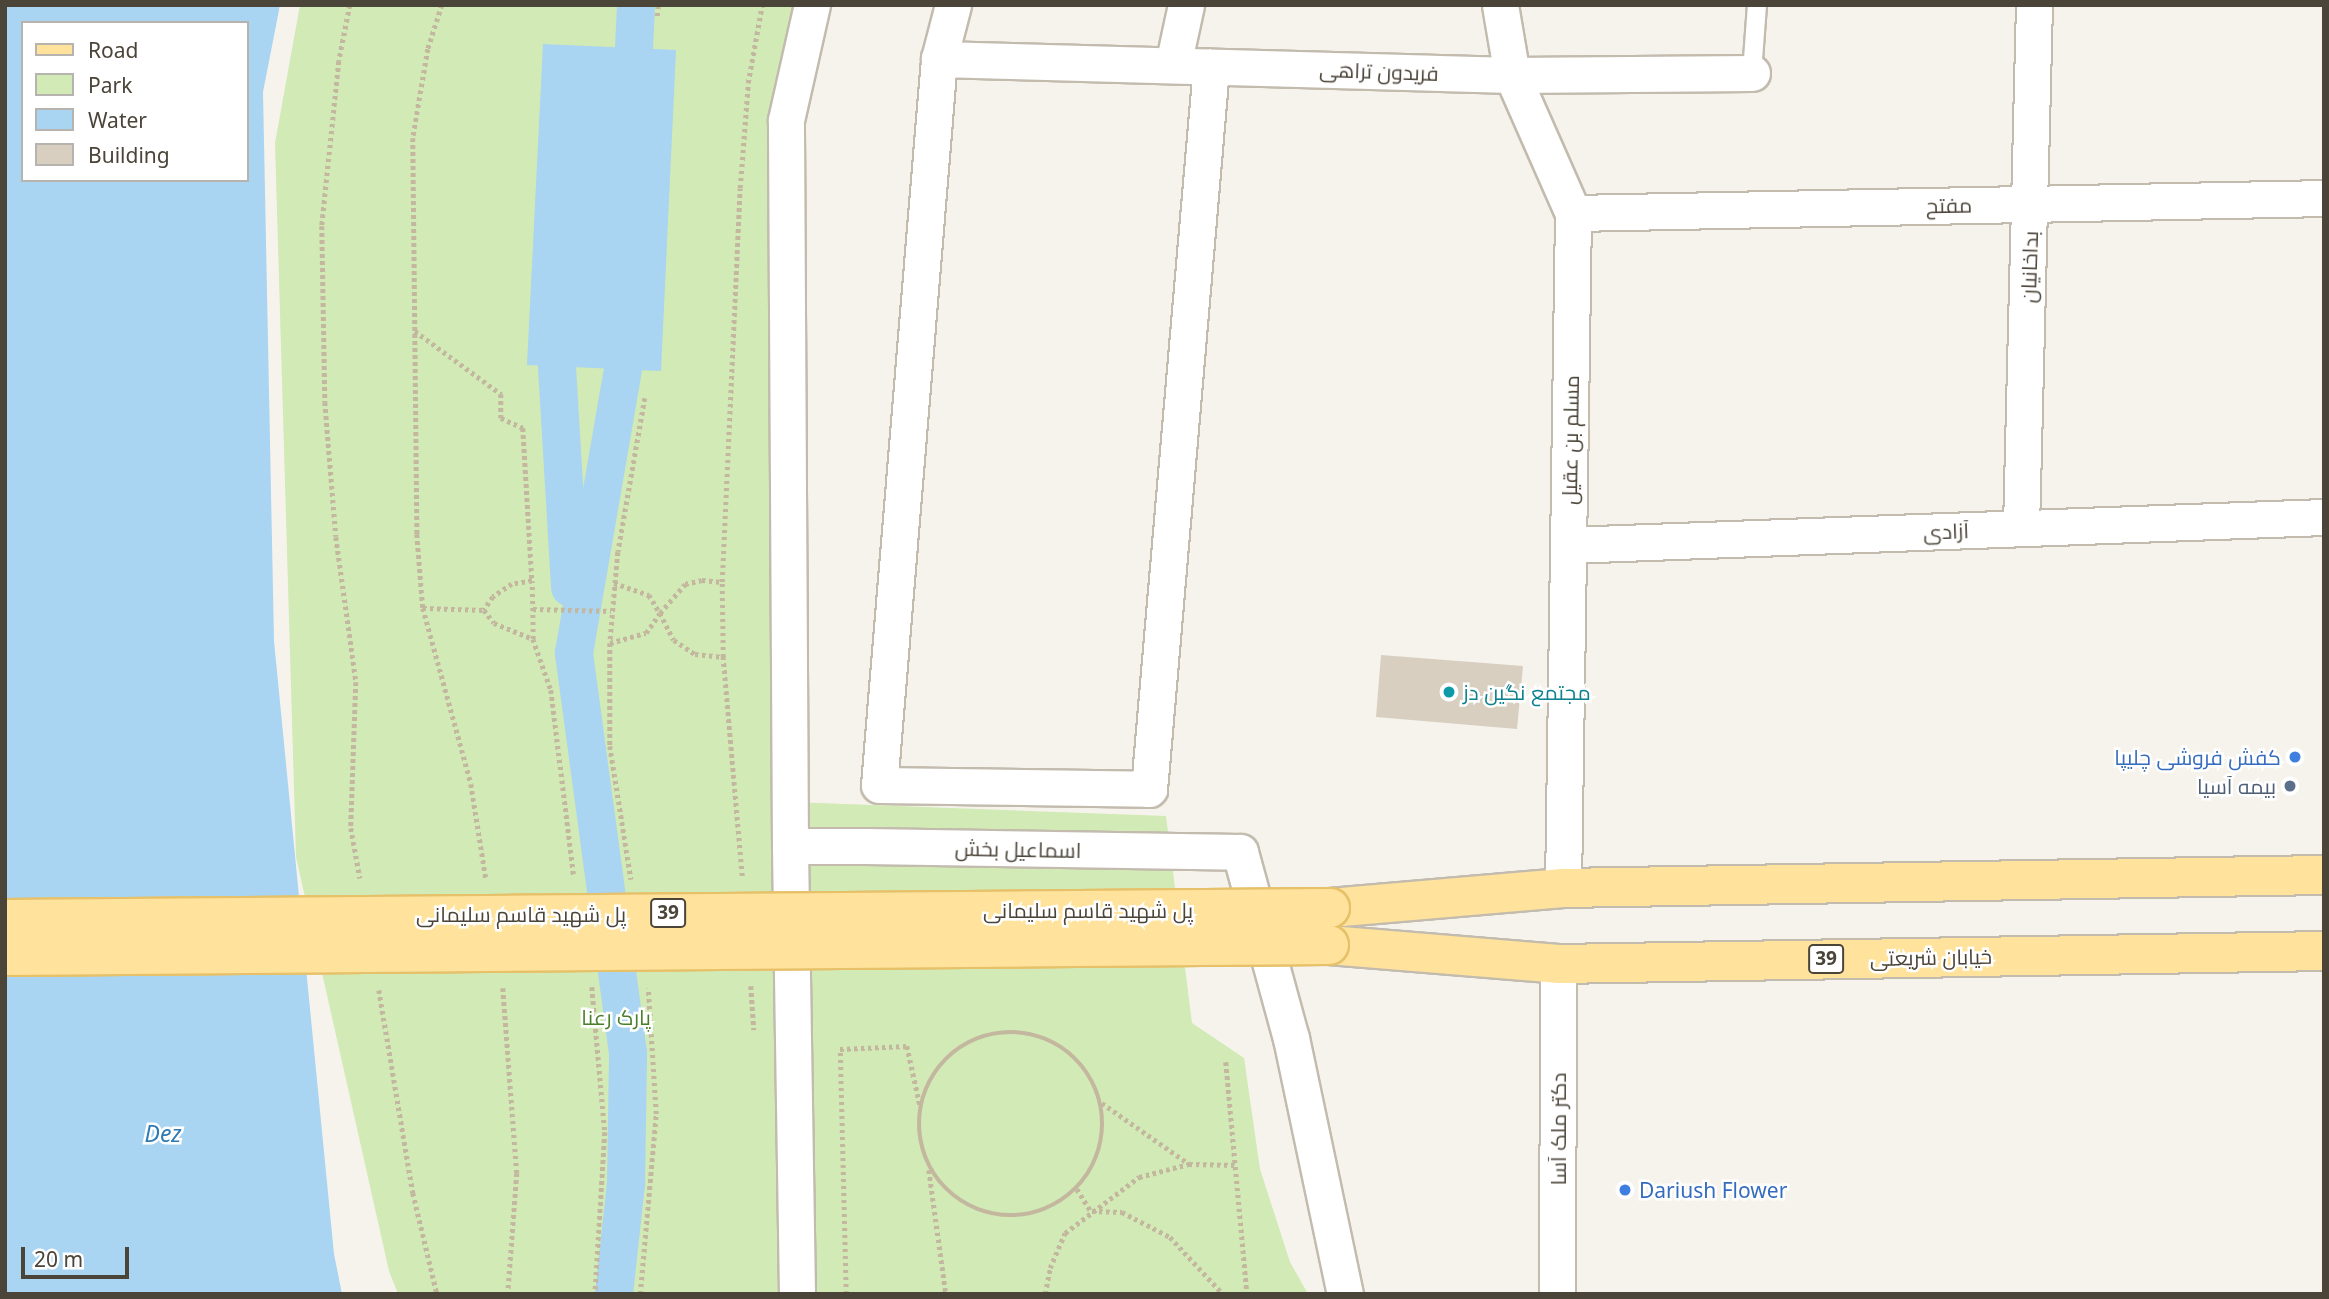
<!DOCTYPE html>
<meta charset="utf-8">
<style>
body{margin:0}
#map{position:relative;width:2329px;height:1299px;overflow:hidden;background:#f6f3ec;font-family:"Noto Sans",Cairo,sans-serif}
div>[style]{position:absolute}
.green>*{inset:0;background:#d2eab5}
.water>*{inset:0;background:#a9d4f2}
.canal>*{height:38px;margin:-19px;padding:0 19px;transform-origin:19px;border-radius:19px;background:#a9d4f2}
.building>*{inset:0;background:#d8cfc1}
.path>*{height:4.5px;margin-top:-2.25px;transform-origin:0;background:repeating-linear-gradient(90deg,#c4b79f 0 3.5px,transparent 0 7px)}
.path>.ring{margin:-2.25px;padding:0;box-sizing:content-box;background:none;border:4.5px solid #c4b79f;border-radius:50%}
.roads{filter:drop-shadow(2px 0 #c2bbae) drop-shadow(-2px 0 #c2bbae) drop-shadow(0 2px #c2bbae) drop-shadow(0 -2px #c2bbae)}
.service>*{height:18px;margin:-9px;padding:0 9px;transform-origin:9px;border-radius:9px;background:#fff}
.minor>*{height:35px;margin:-17.5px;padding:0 17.5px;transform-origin:17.5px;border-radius:17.5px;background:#fff}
.primary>*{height:38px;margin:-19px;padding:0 19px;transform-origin:19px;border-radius:19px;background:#ffe39c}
.bridges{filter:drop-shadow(2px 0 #e6c16a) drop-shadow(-2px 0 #e6c16a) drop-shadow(0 2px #e6c16a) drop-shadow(0 -2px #e6c16a)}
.primary-bridge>*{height:38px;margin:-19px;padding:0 19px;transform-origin:19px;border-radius:19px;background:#ffe39c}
.dots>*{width:19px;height:19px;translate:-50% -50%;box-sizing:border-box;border:4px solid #fff;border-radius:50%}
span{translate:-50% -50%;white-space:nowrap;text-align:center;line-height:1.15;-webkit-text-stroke:5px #fff;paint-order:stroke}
.shield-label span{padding:2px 5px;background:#fff;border:2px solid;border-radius:5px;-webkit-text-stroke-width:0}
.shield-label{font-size:19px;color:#4b4439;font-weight:700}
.street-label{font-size:21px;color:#4b4439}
.culture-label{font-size:21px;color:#0d838f}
.left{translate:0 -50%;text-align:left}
.shop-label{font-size:21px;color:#366cbe}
.right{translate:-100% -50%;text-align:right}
.service-label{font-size:21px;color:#4e5e75}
.park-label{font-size:21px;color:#4a7f2a}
.water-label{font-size:23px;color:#2e7ab2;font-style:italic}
.frame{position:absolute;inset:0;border:7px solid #4b4439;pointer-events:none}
.legend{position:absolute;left:21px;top:21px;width:228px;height:161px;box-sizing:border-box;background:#fff;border:2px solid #b7b4b0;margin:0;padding:9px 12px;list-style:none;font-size:21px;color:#4b4439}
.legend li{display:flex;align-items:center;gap:14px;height:35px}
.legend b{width:35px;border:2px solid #b7b4b0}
.scale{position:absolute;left:21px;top:1247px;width:108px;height:32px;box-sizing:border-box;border:4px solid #4b4439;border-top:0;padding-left:9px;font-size:21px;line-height:24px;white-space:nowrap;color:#4b4439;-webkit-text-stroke:5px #fff;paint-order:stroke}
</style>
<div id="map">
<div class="green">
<div style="clip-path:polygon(300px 5px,814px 5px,786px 120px,792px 802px,1166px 816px,1192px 1023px,1244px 1058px,1260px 1169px,1290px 1262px,1308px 1294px,398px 1294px,389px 1271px,296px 857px,275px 143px)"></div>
</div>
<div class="water">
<div style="clip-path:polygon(evenodd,5px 5px,280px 5px,263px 92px,274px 641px,334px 1254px,342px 1294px,5px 1294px,5px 5px,23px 23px,247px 23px,247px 180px,23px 180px,23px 23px)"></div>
<div style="clip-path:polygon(543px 44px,676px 50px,661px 371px,527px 365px)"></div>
</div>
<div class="canal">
<div style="left:634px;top:48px;width:43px;rotate:-87.3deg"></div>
<div style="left:557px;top:367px;width:221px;rotate:86.6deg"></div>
<div style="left:614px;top:1294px;width:111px;rotate:-83.8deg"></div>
<div style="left:626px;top:1184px;width:131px;rotate:-89.1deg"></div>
<div style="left:628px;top:1053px;width:404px;rotate:-97.7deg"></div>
<div style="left:574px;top:653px;width:287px;rotate:-80.2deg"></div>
</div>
<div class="building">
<div style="clip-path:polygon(1381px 655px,1523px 666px,1517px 729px,1376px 717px)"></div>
</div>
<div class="path">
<div style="left:350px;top:5px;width:57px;rotate:101.1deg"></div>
<div style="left:339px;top:61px;width:166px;rotate:95.9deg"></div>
<div style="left:322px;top:226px;width:176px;rotate:89deg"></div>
<div style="left:325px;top:402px;width:135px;rotate:85.3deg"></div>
<div style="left:336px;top:537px;width:146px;rotate:82.1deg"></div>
<div style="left:356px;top:682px;width:146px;rotate:92deg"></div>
<div style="left:351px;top:828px;width:51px;rotate:79.8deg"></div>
<div style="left:442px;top:5px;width:46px;rotate:107.7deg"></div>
<div style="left:428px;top:49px;width:90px;rotate:99.6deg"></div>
<div style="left:413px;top:138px;width:396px;rotate:89.4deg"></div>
<div style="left:417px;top:534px;width:74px;rotate:85.4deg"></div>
<div style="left:423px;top:608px;width:182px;rotate:74.7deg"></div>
<div style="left:471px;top:784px;width:96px;rotate:81deg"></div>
<div style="left:657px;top:16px;width:11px;rotate:-85deg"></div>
<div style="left:415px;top:331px;width:107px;rotate:36.2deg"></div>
<div style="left:501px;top:394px;width:24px;rotate:90deg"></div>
<div style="left:501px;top:418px;width:24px;rotate:24deg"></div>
<div style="left:523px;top:428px;width:153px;rotate:86.6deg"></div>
<div style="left:532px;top:581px;width:20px;rotate:171deg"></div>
<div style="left:512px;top:584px;width:23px;rotate:146deg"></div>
<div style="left:493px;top:597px;width:16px;rotate:125deg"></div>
<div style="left:645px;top:398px;width:156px;rotate:99.9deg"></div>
<div style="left:618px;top:552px;width:91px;rotate:95deg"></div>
<div style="left:610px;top:643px;width:37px;rotate:-16deg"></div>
<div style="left:646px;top:633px;width:24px;rotate:-55deg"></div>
<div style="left:660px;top:613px;width:30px;rotate:63deg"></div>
<div style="left:674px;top:640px;width:25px;rotate:34deg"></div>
<div style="left:695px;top:654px;width:28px;rotate:6deg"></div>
<div style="left:614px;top:583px;width:37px;rotate:19deg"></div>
<div style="left:649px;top:595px;width:21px;rotate:59deg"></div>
<div style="left:660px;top:613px;width:38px;rotate:-49deg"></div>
<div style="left:685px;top:584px;width:17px;rotate:-13deg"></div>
<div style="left:702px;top:580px;width:20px;rotate:6deg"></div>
<div style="left:423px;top:608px;width:61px;rotate:1.9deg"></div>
<div style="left:484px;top:610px;width:16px;rotate:52deg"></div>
<div style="left:494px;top:623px;width:42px;rotate:22.3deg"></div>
<div style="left:533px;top:639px;width:58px;rotate:-91deg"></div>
<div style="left:533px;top:609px;width:78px;rotate:1.5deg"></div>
<div style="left:533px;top:639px;width:54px;rotate:70.6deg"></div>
<div style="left:551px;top:690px;width:189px;rotate:83deg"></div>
<div style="left:610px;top:643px;width:103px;rotate:90deg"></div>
<div style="left:610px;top:746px;width:135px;rotate:81deg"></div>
<div style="left:742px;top:876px;width:220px;rotate:-95deg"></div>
<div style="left:723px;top:657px;width:75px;rotate:-90.8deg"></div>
<div style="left:722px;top:582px;width:394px;rotate:-87.4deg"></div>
<div style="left:740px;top:188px;width:105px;rotate:-85.6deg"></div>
<div style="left:748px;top:83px;width:79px;rotate:-79.8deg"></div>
<div style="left:751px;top:986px;width:44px;rotate:86.1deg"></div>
<div style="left:592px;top:987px;width:146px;rotate:84.9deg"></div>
<div style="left:605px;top:1132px;width:162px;rotate:93.5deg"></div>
<div style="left:503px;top:988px;width:186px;rotate:85.7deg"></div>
<div style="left:517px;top:1173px;width:121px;rotate:94.3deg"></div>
<div style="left:379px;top:990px;width:206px;rotate:80.5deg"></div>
<div style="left:413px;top:1193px;width:104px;rotate:76.6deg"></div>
<div class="ring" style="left:919px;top:1032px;width:179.5px;height:179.5px"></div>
<div style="left:1226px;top:1062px;width:233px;rotate:84.8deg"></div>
<div style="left:1102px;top:1103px;width:106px;rotate:35deg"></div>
<div style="left:929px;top:1170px;width:125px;rotate:82.2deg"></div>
<div style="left:1077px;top:1189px;width:26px;rotate:58deg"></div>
<div style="left:1092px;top:1211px;width:30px;rotate:2deg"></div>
<div style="left:1122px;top:1212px;width:54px;rotate:27.5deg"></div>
<div style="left:1170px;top:1237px;width:78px;rotate:47.1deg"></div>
<div style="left:640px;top:1294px;width:181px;rotate:-84.9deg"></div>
<div style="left:656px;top:1114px;width:126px;rotate:-93.6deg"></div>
<div style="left:846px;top:1294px;width:245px;rotate:-91.4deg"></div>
<div style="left:840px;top:1049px;width:67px;rotate:-2.6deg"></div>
<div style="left:907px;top:1046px;width:60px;rotate:77.6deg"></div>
<div style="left:1045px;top:1294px;width:26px;rotate:-79deg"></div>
<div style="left:1050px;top:1268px;width:38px;rotate:-67deg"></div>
<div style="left:1065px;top:1233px;width:93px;rotate:-37.1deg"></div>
<div style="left:1139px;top:1177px;width:52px;rotate:-14.6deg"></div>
<div style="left:1189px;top:1164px;width:47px;rotate:1.2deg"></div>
</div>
<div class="roads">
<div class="service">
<div style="left:1752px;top:73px;width:68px;rotate:-85.8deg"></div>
</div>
<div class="minor">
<div style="left:953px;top:5px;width:56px;rotate:104.5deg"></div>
<div style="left:939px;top:59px;width:728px;rotate:94.72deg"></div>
<div style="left:879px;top:785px;width:270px;rotate:0.8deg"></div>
<div style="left:1149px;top:789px;width:725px;rotate:-85.09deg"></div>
<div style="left:1500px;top:5px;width:71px;rotate:80.3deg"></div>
<div style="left:1512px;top:75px;width:151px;rotate:66.2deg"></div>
<div style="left:1573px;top:213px;width:675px;rotate:90.85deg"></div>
<div style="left:939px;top:59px;width:573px;rotate:1.6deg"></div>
<div style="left:1512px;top:75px;width:240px;rotate:-0.5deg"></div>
<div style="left:1173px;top:65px;width:61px;rotate:-77.8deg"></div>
<div style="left:1573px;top:213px;width:751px;rotate:-1.14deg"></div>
<div style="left:2021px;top:528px;width:523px;rotate:-88.58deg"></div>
<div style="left:1568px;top:545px;width:757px;rotate:-2.12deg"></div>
<div style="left:790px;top:846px;width:726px;rotate:-90.32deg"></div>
<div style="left:786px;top:120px;width:118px;rotate:-77.3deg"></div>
<div style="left:797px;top:1294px;width:448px;rotate:-90.9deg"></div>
<div style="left:790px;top:846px;width:76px"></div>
<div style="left:866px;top:846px;width:374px;rotate:0.9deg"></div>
<div style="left:1240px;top:852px;width:193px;rotate:74.7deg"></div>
<div style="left:1291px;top:1038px;width:262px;rotate:78.1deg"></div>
<div style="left:1557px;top:1294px;width:330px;rotate:-89.8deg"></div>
</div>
<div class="primary">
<div style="left:1330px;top:908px;width:234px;rotate:-4.9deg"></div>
<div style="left:1563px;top:888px;width:761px;rotate:-0.98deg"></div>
<div style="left:1329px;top:945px;width:230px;rotate:4.7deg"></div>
<div style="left:1558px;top:964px;width:766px;rotate:-0.97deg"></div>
</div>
</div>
<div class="bridges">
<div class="primary-bridge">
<div style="left:5px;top:919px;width:1325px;rotate:-0.48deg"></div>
<div style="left:5px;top:956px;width:1324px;rotate:-0.48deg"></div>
</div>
</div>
<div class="dots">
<div style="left:1449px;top:692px;background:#0f9aa8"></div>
<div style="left:2295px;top:757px;background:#3f7fe0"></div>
<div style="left:2290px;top:786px;background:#5c6f8a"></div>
<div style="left:1625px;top:1190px;background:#3f7fe0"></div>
</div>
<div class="shield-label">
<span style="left:668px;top:913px">39</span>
<span style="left:1826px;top:959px">39</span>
</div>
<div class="street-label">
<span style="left:1379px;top:71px;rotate:2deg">فریدون تراهی</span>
<span style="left:1949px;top:205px;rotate:-1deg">مفتح</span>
<span style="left:2029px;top:267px;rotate:-88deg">بداخانیان</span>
<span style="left:1570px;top:440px;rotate:-89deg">مسلم بن عقیل</span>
<span style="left:1946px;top:531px;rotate:-2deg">آزادی</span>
<span style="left:1018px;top:849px;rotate:1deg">اسماعیل بخش</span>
<span style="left:1088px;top:910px">پل شهید قاسم سلیمانی</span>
<span style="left:521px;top:914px">پل شهید قاسم سلیمانی</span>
<span style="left:1931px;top:957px;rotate:-1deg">خیابان شریعتی</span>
<span style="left:1558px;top:1129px;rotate:-90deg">دکتر ملک آسا</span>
</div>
<div class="culture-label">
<span class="left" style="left:1463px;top:692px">مجتمع نگین دز</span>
</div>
<div class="shop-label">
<span class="right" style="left:2281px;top:757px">کفش فروشی چلیپا</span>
<span class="left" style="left:1639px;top:1190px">Dariush Flower</span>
</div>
<div class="service-label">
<span class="right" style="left:2276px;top:786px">بیمه آسیا</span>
</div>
<div class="park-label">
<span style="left:616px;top:1017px">پارک رعنا</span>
</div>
<div class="water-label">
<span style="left:163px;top:1133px">Dez</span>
</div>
<div class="frame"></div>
<ul class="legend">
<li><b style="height:9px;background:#ffe39c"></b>Road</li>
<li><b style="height:19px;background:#d2eab5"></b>Park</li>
<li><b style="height:19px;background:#a9d4f2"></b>Water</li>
<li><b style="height:19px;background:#d8cfc1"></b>Building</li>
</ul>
<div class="scale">20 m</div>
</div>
